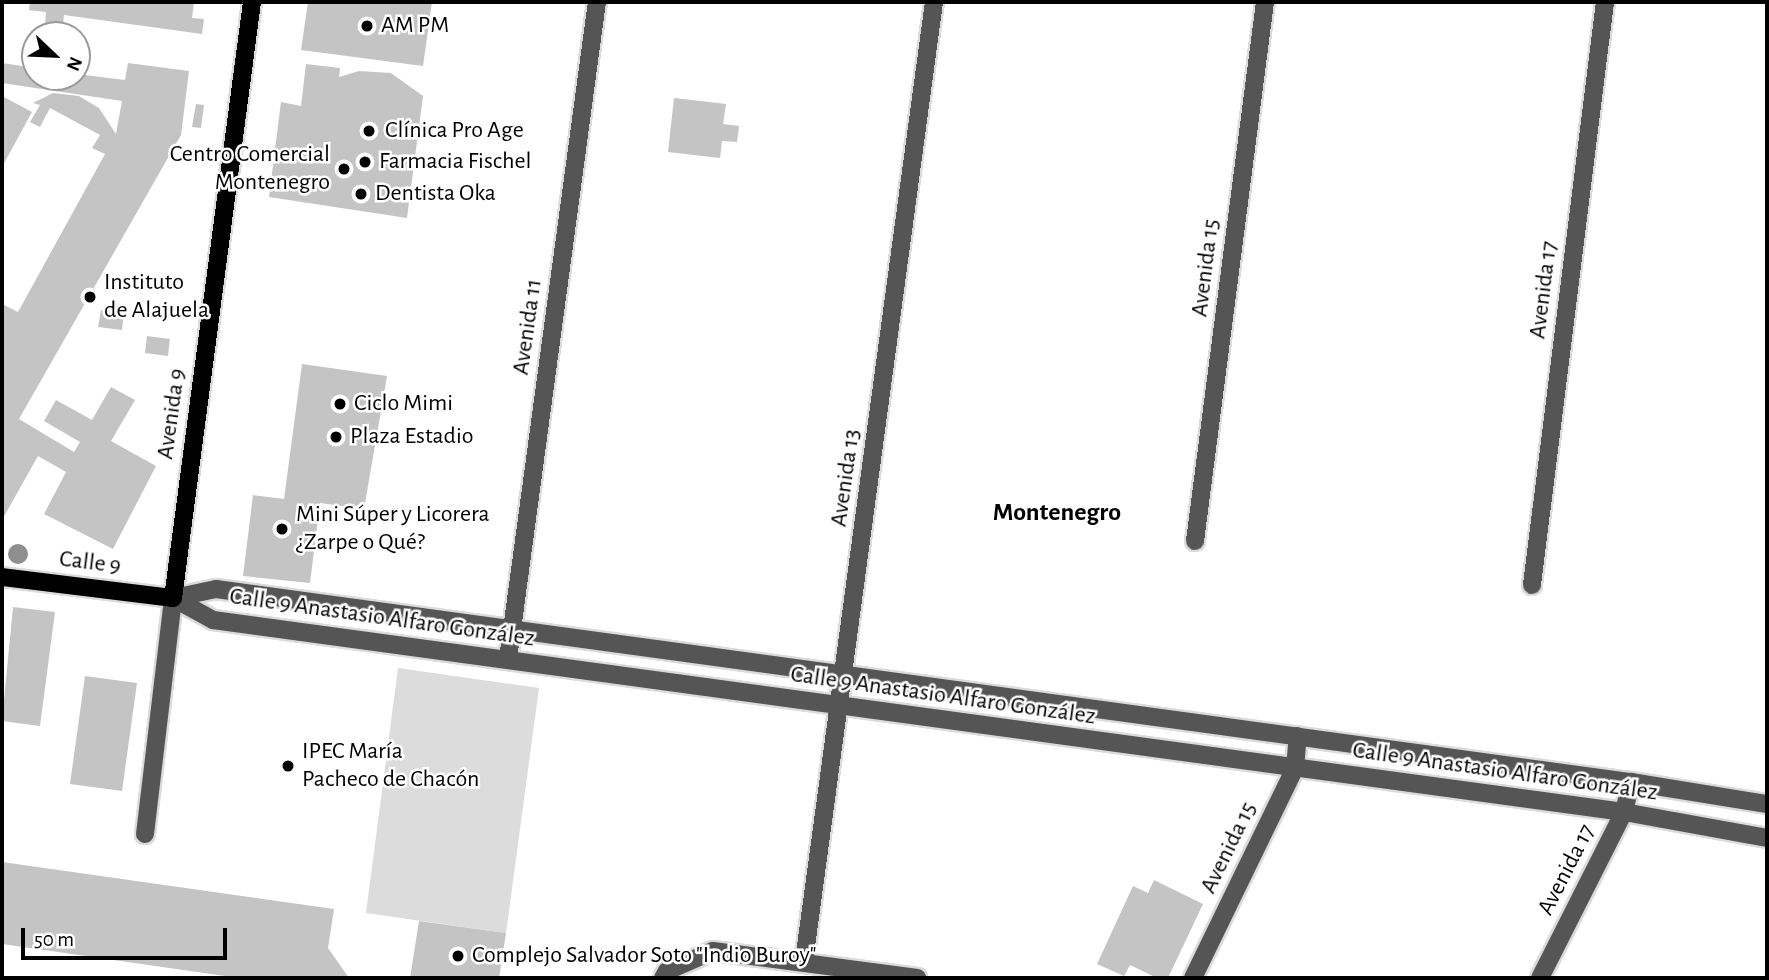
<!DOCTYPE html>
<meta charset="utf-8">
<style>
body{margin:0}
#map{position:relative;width:1769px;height:980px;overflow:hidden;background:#fff;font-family:"Alegreya Sans",sans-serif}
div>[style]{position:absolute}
.green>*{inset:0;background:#dcdcdc}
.building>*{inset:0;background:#c4c4c4}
.roads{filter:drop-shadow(2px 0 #dbdbdb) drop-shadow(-2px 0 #dbdbdb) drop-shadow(0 2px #dbdbdb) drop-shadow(0 -2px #dbdbdb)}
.minor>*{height:18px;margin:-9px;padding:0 9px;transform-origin:9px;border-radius:9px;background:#555}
.major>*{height:18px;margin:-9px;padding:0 9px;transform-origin:9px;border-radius:9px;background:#000}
.trees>*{width:20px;height:20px;margin:-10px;border-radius:50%;background:#8f8f8f}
.dots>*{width:19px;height:19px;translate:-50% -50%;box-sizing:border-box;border:4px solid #fff;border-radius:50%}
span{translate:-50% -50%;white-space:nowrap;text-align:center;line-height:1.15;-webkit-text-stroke:5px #fff;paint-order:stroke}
.poi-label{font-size:24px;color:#000}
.left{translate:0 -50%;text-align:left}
.right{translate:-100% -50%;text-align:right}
.street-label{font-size:24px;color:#000}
.neighbourhood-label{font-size:26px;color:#000;font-weight:700}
.frame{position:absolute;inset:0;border:4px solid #000;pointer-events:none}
.north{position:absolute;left:21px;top:21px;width:70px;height:70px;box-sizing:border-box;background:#fff;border:2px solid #999;border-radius:50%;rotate:113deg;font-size:19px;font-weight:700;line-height:28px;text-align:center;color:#000}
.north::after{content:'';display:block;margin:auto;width:24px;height:32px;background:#000;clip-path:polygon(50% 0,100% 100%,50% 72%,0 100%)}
.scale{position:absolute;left:21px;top:928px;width:206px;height:32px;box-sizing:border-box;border:4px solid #000;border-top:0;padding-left:9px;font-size:21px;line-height:24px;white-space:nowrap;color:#000;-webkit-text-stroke:5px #fff;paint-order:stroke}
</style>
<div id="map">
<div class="green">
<div style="clip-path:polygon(398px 668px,539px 688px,506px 933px,366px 913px)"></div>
</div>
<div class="building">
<div style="clip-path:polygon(30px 2px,194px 2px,192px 18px,204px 19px,202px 34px,64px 15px,62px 35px,44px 35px,46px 12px,29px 10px)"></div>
<div style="clip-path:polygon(308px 2px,432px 2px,423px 66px,301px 50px)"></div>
<div style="clip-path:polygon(2px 63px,35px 68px,35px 77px,77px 74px,125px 80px,128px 63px,189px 71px,181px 135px,19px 419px,74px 452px,80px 442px,44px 421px,56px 400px,92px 420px,111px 387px,135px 400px,111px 441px,156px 466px,113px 549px,44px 514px,66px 472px,38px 456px,2px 520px,2px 304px,18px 312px,105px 154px,92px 148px,100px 135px,50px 108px,40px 127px,30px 122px,40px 105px,33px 103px,53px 93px,79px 96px,99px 108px,116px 134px,122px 101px,2px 83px)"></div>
<div style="clip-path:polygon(306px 64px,340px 68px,339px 77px,359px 71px,391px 73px,423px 96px,407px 218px,269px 197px,281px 102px,301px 106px)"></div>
<div style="clip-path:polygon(2px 96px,32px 112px,2px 167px)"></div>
<div style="clip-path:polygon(674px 98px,726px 104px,723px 124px,739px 126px,737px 142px,722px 141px,720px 158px,668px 152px)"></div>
<div style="clip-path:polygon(196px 104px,204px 105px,201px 128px,192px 127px)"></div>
<div style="clip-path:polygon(101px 310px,124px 313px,122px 330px,98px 327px)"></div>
<div style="clip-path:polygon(147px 336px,170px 339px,168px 356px,145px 353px)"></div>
<div style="clip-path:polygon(302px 364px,387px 376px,364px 509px,320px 503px,310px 583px,243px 576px,253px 495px,284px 499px)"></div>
<div style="clip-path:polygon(13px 607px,55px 612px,40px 726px,2px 721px)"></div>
<div style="clip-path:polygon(85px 676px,137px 683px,122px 791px,70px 784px)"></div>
<div style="clip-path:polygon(2px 862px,334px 909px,328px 948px,349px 978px,239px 978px,2px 944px)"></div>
<div style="clip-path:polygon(1154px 880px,1203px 904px,1168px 978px,1157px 978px,1130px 965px,1124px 976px,1097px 964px,1133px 886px,1148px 893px)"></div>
<div style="clip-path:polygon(419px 921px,506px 933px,499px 978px,410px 978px)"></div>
</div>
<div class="roads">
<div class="minor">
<div style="left:1195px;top:541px;width:544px;rotate:-82.6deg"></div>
<div style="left:1532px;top:585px;width:588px;rotate:-82.86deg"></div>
<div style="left:173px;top:598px;width:46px;rotate:28.8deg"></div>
<div style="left:213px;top:620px;width:1424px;rotate:7.75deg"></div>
<div style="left:1624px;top:812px;width:145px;rotate:10.3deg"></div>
<div style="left:173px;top:598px;width:44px;rotate:-11.8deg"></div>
<div style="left:216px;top:589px;width:1428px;rotate:7.77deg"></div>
<div style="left:1631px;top:782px;width:138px;rotate:9.2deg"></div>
<div style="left:508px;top:659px;width:663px;rotate:-82.29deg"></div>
<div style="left:145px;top:834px;width:238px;rotate:-83.2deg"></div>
<div style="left:804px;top:961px;width:968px;rotate:-82.28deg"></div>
<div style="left:663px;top:978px;width:8px;rotate:-60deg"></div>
<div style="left:667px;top:971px;width:50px;rotate:-23.5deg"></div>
<div style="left:713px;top:951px;width:206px;rotate:7.5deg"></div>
<div style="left:1193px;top:978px;width:233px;rotate:-64.1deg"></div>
<div style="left:1295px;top:768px;width:32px;rotate:-85deg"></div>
<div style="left:1540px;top:978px;width:186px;rotate:-63.2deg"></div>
<div style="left:1624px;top:812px;width:31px;rotate:-77deg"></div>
</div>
<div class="major">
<div style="left:2px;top:577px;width:172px;rotate:7deg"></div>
<div style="left:173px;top:598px;width:601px;rotate:-82.45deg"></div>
</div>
</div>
<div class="trees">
<div style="left:18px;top:554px"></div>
</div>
<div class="dots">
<div style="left:367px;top:26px;background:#000"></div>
<div style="left:369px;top:131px;background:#000"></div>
<div style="left:365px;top:162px;background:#000"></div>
<div style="left:344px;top:169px;background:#000"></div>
<div style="left:361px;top:194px;background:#000"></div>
<div style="left:90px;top:297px;background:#000"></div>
<div style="left:340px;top:404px;background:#000"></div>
<div style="left:336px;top:437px;background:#000"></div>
<div style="left:282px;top:529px;background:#000"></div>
<div style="left:288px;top:766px;background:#000"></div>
<div style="left:458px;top:956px;background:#000"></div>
</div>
<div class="poi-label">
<span class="left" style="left:381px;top:26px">AM PM</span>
<span class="left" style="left:385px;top:131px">Clínica Pro Age</span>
<span class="right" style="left:330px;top:169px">Centro Comercial<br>Montenegro</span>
<span class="left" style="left:379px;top:162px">Farmacia Fischel</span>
<span class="left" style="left:375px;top:194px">Dentista Oka</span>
<span class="left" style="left:104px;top:297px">Instituto<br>de Alajuela</span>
<span class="left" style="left:354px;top:404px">Ciclo Mimi</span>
<span class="left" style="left:350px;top:437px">Plaza Estadio</span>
<span class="left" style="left:296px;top:529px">Mini Súper y Licorera<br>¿Zarpe o Qué?</span>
<span class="left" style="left:302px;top:766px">IPEC María<br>Pacheco de Chacón</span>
<span class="left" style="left:472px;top:956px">Complejo Salvador Soto "Indio Buroy"</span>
</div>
<div class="street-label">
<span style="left:1206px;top:268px;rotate:-83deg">Avenida 15</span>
<span style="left:1544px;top:290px;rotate:-83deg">Avenida 17</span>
<span style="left:528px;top:327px;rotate:-82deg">Avenida 11</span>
<span style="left:172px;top:414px;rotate:-82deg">Avenida 9</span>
<span style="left:846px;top:478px;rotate:-82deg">Avenida 13</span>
<span style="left:90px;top:563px;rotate:7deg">Calle 9</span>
<span style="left:382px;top:618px;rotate:8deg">Calle 9 Anastasio Alfaro González</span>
<span style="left:943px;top:696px;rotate:8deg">Calle 9 Anastasio Alfaro González</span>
<span style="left:1505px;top:772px;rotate:8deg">Calle 9 Anastasio Alfaro González</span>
<span style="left:1229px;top:848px;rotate:-64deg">Avenida 15</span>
<span style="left:1567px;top:870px;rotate:-63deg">Avenida 17</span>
</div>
<div class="neighbourhood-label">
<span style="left:1057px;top:513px">Montenegro</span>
</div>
<div class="frame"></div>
<div class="north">N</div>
<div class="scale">50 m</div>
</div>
